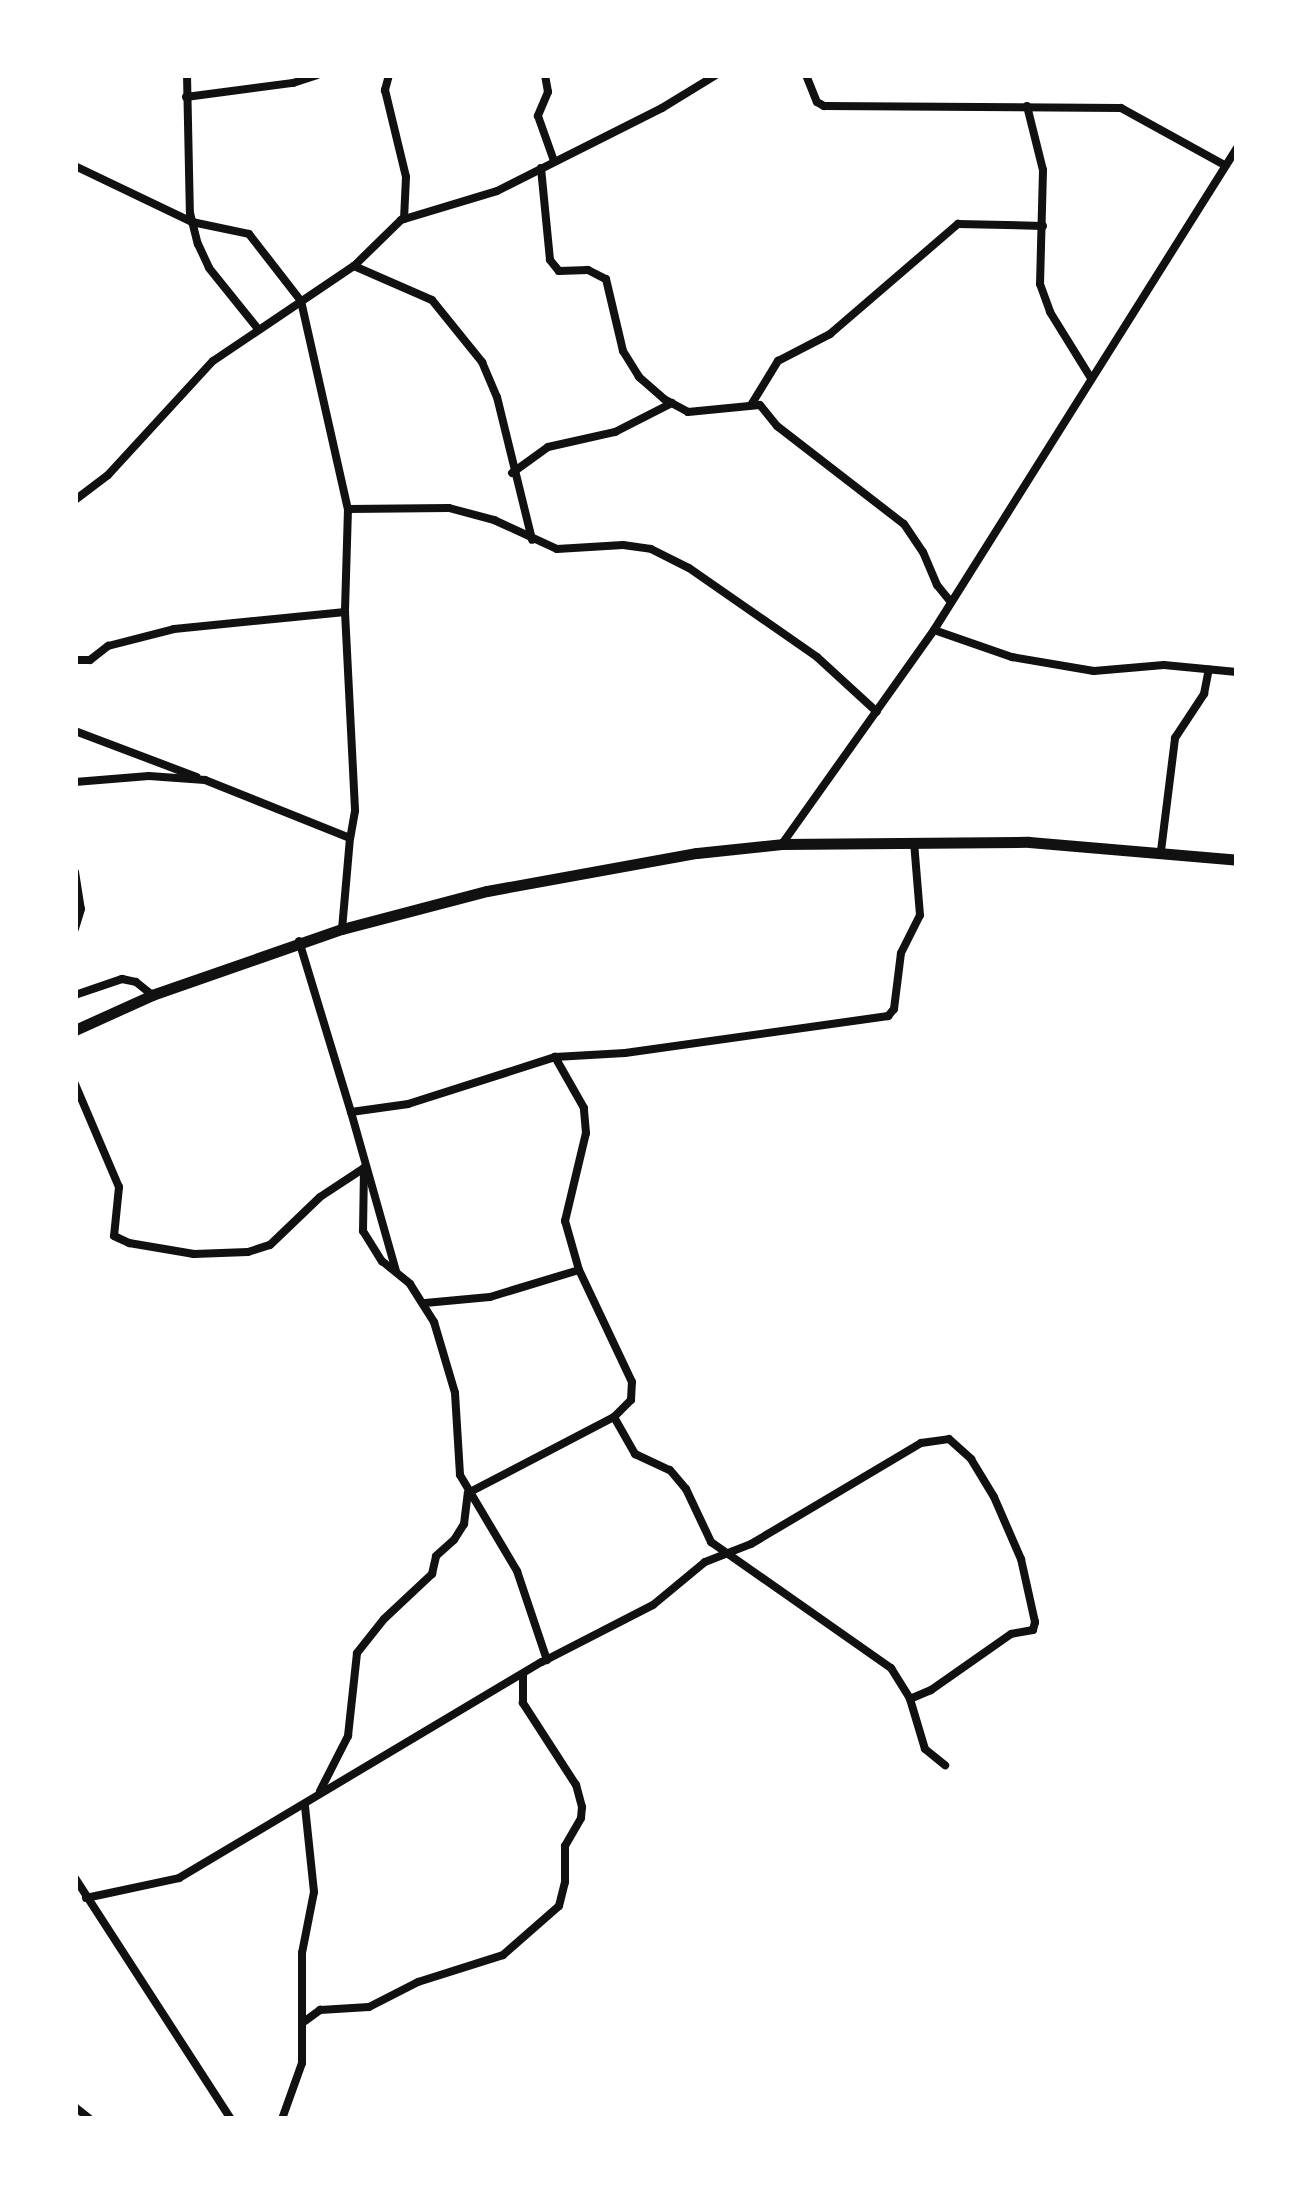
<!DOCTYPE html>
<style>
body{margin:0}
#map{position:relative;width:1312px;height:2194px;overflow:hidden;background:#fff;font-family:Roboto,sans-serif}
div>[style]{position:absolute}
.minor>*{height:8px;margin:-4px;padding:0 4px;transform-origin:4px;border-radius:4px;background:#111}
.primary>*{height:11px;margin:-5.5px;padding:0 5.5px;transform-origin:5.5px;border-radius:5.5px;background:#111}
span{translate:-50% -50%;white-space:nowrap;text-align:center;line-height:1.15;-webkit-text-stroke:8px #fff;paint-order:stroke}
.frame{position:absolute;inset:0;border:78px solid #fff;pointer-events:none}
</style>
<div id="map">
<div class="minor">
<div style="left:187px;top:75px;width:138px;rotate:88.8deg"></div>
<div style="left:190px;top:213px;width:32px;rotate:76deg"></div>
<div style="left:198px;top:244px;width:26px;rotate:65deg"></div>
<div style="left:209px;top:268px;width:78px;rotate:51.2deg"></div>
<div style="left:389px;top:75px;width:16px;rotate:105deg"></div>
<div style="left:385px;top:90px;width:89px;rotate:76.4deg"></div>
<div style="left:406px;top:177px;width:42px;rotate:92.7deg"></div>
<div style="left:545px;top:75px;width:17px;rotate:80deg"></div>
<div style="left:548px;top:92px;width:26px;rotate:113deg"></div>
<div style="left:538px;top:116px;width:48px;rotate:70.4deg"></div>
<div style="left:806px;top:75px;width:29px;rotate:68deg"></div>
<div style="left:817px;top:102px;width:8px;rotate:30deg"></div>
<div style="left:824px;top:106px;width:297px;rotate:0.4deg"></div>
<div style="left:1121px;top:108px;width:116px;rotate:28.8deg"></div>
<div style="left:186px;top:97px;width:108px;rotate:-7.5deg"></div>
<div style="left:293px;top:83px;width:25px;rotate:-18deg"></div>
<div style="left:1027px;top:106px;width:66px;rotate:76deg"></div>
<div style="left:1043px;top:170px;width:114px;rotate:91.5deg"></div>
<div style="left:1040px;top:284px;width:30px;rotate:70deg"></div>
<div style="left:1050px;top:312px;width:78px;rotate:58.2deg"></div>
<div style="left:75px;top:166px;width:130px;rotate:25.6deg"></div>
<div style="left:192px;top:222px;width:58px;rotate:11.9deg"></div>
<div style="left:249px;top:234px;width:85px;rotate:52.2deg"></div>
<div style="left:301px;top:301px;width:213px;rotate:77.3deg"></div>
<div style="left:348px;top:509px;width:103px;rotate:91.7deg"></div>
<div style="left:345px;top:612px;width:199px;rotate:87.1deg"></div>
<div style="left:355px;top:811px;width:27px;rotate:100deg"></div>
<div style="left:541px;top:168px;width:92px;rotate:84.4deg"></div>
<div style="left:550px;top:260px;width:14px;rotate:51deg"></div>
<div style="left:559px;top:271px;width:29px;rotate:-2deg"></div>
<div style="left:588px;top:270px;width:20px;rotate:27deg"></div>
<div style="left:606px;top:279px;width:74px;rotate:76.7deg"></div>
<div style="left:623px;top:351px;width:31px;rotate:58deg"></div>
<div style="left:639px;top:377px;width:33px;rotate:41deg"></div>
<div style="left:664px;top:399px;width:27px;rotate:28deg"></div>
<div style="left:688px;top:412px;width:72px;rotate:-5.6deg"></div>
<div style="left:760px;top:405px;width:27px;rotate:51deg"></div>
<div style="left:777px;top:426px;width:160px;rotate:37.7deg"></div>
<div style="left:904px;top:524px;width:34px;rotate:56deg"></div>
<div style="left:923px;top:552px;width:36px;rotate:67deg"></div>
<div style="left:937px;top:585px;width:22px;rotate:51deg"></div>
<div style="left:354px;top:266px;width:85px;rotate:23.6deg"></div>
<div style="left:432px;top:300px;width:80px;rotate:51.1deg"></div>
<div style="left:482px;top:362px;width:38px;rotate:67deg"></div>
<div style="left:497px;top:397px;width:147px;rotate:76.2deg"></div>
<div style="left:751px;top:405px;width:52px;rotate:-58.5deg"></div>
<div style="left:778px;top:361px;width:59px;rotate:-27.4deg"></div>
<div style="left:830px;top:334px;width:169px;rotate:-40.7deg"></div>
<div style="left:958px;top:224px;width:85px;rotate:1.3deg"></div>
<div style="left:512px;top:473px;width:44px;rotate:-35.8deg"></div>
<div style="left:548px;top:447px;width:69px;rotate:-12.6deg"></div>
<div style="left:615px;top:432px;width:64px;rotate:-27deg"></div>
<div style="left:75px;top:500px;width:41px;rotate:-37.1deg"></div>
<div style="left:108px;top:475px;width:155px;rotate:-47.4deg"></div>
<div style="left:213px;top:361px;width:170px;rotate:-34deg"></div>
<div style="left:354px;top:266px;width:66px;rotate:-44.4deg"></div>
<div style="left:401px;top:220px;width:100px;rotate:-16.8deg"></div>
<div style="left:497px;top:191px;width:185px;rotate:-26.7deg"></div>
<div style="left:662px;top:108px;width:63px;rotate:-31.4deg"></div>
<div style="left:348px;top:509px;width:101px;rotate:-0.6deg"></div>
<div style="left:449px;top:508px;width:47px;rotate:14.9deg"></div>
<div style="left:494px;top:520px;width:69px;rotate:24.7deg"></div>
<div style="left:557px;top:549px;width:66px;rotate:-3.5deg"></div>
<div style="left:623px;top:545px;width:28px;rotate:8deg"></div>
<div style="left:651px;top:549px;width:42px;rotate:26.6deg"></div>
<div style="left:689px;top:568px;width:156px;rotate:34.8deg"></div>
<div style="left:817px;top:657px;width:81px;rotate:42.5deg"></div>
<div style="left:934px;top:630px;width:83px;rotate:19.1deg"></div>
<div style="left:1012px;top:657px;width:83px;rotate:9.7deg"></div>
<div style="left:1094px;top:671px;width:70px;rotate:-4.9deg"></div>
<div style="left:1164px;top:665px;width:73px;rotate:5.5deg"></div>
<div style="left:75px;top:660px;width:15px"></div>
<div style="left:90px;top:660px;width:23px;rotate:-38deg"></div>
<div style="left:108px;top:646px;width:68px;rotate:-14.4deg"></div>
<div style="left:174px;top:629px;width:172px;rotate:-5.7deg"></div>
<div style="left:75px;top:731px;width:130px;rotate:20.7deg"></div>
<div style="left:75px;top:782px;width:74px;rotate:-4.6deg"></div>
<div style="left:149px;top:776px;width:56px;rotate:4.1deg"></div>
<div style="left:205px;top:780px;width:156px;rotate:21.8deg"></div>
<div style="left:350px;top:838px;width:91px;rotate:95deg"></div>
<div style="left:782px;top:844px;width:262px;rotate:-54.6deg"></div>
<div style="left:934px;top:630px;width:569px;rotate:-57.85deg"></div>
<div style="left:1161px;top:851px;width:114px;rotate:-82.9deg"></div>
<div style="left:1175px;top:738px;width:53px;rotate:-56.6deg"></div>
<div style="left:1204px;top:694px;width:25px;rotate:-79deg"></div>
<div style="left:75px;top:872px;width:37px;rotate:81deg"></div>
<div style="left:81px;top:909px;width:21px;rotate:107deg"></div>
<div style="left:299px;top:941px;width:179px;rotate:73.1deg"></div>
<div style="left:351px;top:1112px;width:58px;rotate:-8deg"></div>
<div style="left:408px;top:1104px;width:154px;rotate:-17.7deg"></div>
<div style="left:555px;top:1057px;width:70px;rotate:-3.3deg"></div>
<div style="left:625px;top:1053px;width:266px;rotate:-8deg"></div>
<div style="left:888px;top:1016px;width:9px;rotate:-49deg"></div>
<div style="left:894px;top:1009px;width:56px;rotate:-82.9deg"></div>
<div style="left:901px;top:953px;width:42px;rotate:-63.4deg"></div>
<div style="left:920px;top:915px;width:73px;rotate:-94.7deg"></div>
<div style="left:75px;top:995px;width:50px;rotate:-18.8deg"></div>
<div style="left:122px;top:979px;width:14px;rotate:12deg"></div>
<div style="left:136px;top:982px;width:21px;rotate:39deg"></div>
<div style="left:75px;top:1084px;width:112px;rotate:66.9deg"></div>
<div style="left:119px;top:1187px;width:49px;rotate:95.8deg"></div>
<div style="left:114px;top:1236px;width:17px;rotate:25deg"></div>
<div style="left:129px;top:1243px;width:66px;rotate:9.6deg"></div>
<div style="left:194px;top:1254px;width:54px;rotate:-2.1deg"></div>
<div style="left:248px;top:1252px;width:23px;rotate:-18deg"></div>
<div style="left:270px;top:1245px;width:69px;rotate:-43.8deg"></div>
<div style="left:320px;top:1197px;width:53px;rotate:-33.4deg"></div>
<div style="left:351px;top:1112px;width:165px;rotate:74.2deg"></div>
<div style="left:364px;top:1168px;width:63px;rotate:90.9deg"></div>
<div style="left:363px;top:1231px;width:36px;rotate:58deg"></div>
<div style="left:382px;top:1261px;width:36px;rotate:39deg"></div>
<div style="left:410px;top:1284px;width:45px;rotate:57.7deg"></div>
<div style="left:434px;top:1322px;width:74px;rotate:73.5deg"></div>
<div style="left:455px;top:1393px;width:82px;rotate:86.5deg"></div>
<div style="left:460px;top:1475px;width:112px;rotate:59.3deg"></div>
<div style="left:517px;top:1571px;width:94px;rotate:71.4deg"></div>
<div style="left:425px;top:1303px;width:65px;rotate:-5.3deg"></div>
<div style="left:490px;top:1297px;width:93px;rotate:-16.9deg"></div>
<div style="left:579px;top:1270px;width:51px;rotate:-105.9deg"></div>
<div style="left:565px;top:1221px;width:90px;rotate:-76.6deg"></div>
<div style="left:586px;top:1133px;width:25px;rotate:-95deg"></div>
<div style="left:584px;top:1108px;width:59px;rotate:-119.6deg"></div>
<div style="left:614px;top:1417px;width:43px;rotate:60.4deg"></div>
<div style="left:635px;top:1454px;width:38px;rotate:25deg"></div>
<div style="left:670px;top:1470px;width:25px;rotate:50deg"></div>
<div style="left:686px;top:1489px;width:59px;rotate:64.7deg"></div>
<div style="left:711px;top:1542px;width:220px;rotate:35deg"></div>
<div style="left:891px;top:1668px;width:36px;rotate:58deg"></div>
<div style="left:910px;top:1699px;width:52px;rotate:73.3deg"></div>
<div style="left:925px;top:1749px;width:26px;rotate:39deg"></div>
<div style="left:320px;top:1791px;width:62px;rotate:-63deg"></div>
<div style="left:348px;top:1736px;width:83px;rotate:-83.8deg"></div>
<div style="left:357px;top:1653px;width:43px;rotate:-51.5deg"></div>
<div style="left:384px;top:1619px;width:66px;rotate:-43.2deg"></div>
<div style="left:432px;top:1574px;width:18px;rotate:-77deg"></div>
<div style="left:436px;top:1556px;width:24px;rotate:-42deg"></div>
<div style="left:454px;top:1540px;width:19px;rotate:-58deg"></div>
<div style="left:464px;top:1524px;width:31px;rotate:-83deg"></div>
<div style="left:468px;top:1493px;width:165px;rotate:-27.5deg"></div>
<div style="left:614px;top:1417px;width:24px;rotate:-45deg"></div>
<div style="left:631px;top:1400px;width:18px;rotate:-87deg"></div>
<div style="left:632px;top:1382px;width:124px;rotate:-115.3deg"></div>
<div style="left:75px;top:1878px;width:287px;rotate:57.1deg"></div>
<div style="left:86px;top:1898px;width:95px;rotate:-12.1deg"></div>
<div style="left:179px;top:1878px;width:422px;rotate:-30.8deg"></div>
<div style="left:542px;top:1662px;width:125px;rotate:-27.2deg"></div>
<div style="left:653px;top:1605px;width:67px;rotate:-39.6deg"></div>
<div style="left:705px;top:1562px;width:49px;rotate:-21.4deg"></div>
<div style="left:751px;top:1544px;width:198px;rotate:-30.7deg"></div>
<div style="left:921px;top:1443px;width:28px;rotate:-8deg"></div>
<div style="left:949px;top:1439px;width:30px;rotate:42deg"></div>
<div style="left:971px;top:1459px;width:44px;rotate:58.8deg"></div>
<div style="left:994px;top:1497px;width:68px;rotate:66.5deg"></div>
<div style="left:1021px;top:1559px;width:65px;rotate:77.5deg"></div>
<div style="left:1035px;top:1622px;width:8px;rotate:104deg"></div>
<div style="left:1033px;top:1630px;width:22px;rotate:170deg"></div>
<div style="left:1011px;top:1634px;width:98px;rotate:145deg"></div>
<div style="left:931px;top:1690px;width:23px;rotate:157deg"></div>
<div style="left:305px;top:2021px;width:19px;rotate:-36deg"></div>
<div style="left:320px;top:2010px;width:49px;rotate:-3.5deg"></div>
<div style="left:369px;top:2007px;width:55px;rotate:-27deg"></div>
<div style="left:418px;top:1982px;width:89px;rotate:-17.6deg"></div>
<div style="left:503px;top:1955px;width:74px;rotate:-41.2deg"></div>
<div style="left:559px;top:1906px;width:25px;rotate:-76deg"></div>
<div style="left:565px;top:1882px;width:36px;rotate:-90deg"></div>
<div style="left:565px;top:1846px;width:32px;rotate:-60deg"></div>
<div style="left:581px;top:1818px;width:11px;rotate:-85deg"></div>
<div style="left:582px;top:1807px;width:23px;rotate:-105deg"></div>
<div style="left:576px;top:1785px;width:98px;rotate:-122.9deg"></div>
<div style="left:523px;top:1703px;width:28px;rotate:-90deg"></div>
<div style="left:75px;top:2107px;width:19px;rotate:39deg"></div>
<div style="left:282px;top:2119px;width:59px;rotate:-70.3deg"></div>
<div style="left:302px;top:2063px;width:110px;rotate:-90deg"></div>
<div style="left:302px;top:1953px;width:62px;rotate:-78.9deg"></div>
<div style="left:314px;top:1892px;width:86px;rotate:-96deg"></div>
</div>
<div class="primary">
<div style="left:75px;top:1030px;width:85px;rotate:-24.4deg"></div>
<div style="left:152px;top:995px;width:201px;rotate:-19.2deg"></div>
<div style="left:342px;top:929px;width:150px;rotate:-14.7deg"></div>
<div style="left:487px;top:891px;width:213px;rotate:-10.3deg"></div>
<div style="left:697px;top:853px;width:85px;rotate:-6deg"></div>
<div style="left:782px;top:844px;width:247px;rotate:-0.5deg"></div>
<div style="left:1029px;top:842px;width:209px;rotate:4.9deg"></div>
</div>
<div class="frame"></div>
</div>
